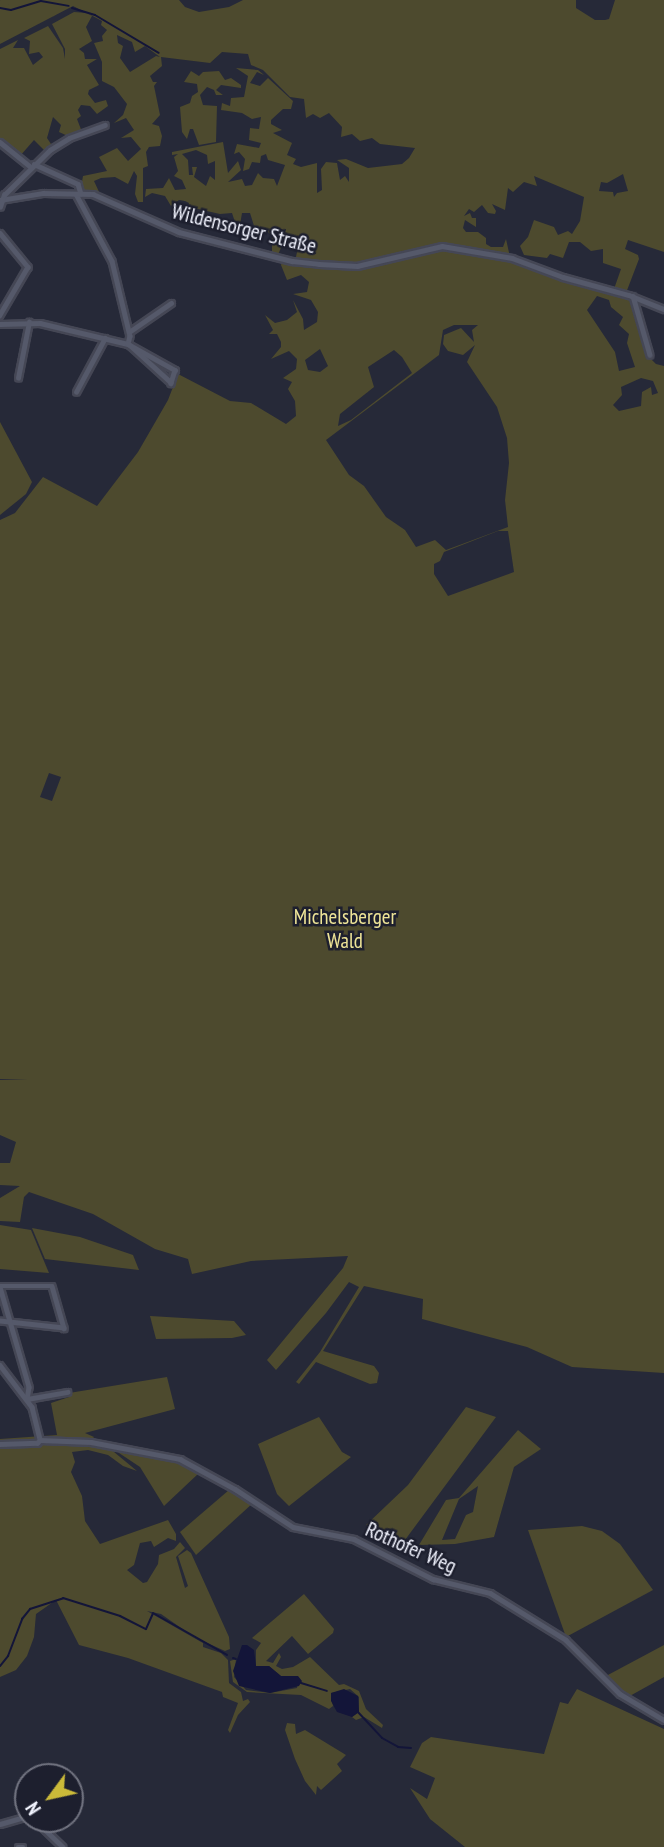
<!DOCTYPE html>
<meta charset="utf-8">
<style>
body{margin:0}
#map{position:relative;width:664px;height:1847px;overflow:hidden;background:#262938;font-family:"PT Sans Narrow",sans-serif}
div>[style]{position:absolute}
.green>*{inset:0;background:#4d4a2e}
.water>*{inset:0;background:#131539}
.stream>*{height:2px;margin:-1px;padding:0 1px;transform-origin:1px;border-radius:1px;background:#131539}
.roads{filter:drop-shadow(2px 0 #454755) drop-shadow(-2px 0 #454755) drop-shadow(0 2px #454755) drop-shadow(0 -2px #454755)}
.street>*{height:4.5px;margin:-2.25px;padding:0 2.25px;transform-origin:2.25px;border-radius:2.25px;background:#55596a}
span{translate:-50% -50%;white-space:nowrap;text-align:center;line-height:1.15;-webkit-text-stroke:5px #1d1f2e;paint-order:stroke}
.street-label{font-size:21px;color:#f1f3fe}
.park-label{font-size:21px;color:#eee497}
.north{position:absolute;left:14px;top:1763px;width:70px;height:70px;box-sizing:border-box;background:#1d1f2e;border:2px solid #727481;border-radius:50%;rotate:237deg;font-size:19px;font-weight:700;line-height:28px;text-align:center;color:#f1f3fe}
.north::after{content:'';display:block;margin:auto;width:24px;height:32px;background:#cbba39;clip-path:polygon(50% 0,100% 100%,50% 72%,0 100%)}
</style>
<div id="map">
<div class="green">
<div style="clip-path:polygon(evenodd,0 0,179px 0,185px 7px,199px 12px,229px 7px,243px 0,576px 0,576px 8px,595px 20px,605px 20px,609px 19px,615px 0,664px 0,664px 252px,628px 240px,625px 249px,638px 255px,639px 259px,626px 293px,614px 289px,621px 269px,603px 263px,603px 249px,591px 251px,580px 242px,569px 242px,563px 258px,550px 254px,547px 258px,524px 255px,520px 246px,528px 237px,534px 220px,554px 227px,558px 235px,568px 231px,572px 234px,580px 221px,584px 197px,534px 176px,537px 186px,524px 182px,513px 192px,508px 188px,505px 210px,492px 204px,496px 211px,495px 214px,488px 213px,482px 205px,474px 212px,469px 209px,464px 216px,470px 213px,472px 218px,476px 218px,476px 227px,465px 220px,463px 228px,466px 232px,478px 232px,486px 238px,486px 244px,491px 247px,503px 247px,506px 239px,510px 257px,549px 276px,628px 296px,649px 357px,656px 364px,664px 366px,664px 1373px,572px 1367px,527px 1347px,422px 1319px,423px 1299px,364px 1286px,323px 1351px,374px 1366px,379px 1373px,377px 1383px,370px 1384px,316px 1362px,299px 1384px,296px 1382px,320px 1352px,359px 1287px,349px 1282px,326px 1313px,276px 1370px,267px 1360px,343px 1268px,348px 1256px,251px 1261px,192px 1274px,188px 1259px,155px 1249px,93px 1214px,29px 1192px,24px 1197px,20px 1222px,0 1221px,0 1198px,20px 1186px,0 1185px,0 1163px,10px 1163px,16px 1142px,0 1135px,0 1080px,28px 1080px,0 1079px,0 520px,15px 513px,43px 477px,97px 506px,138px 452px,168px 400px,178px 374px,230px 401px,251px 403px,286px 424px,296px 416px,295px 401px,288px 389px,292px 382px,283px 378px,296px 369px,297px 359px,289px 351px,271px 359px,281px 347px,281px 342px,277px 334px,269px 334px,273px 330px,265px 315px,275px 323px,287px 320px,297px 312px,293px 300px,303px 319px,304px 330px,317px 322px,318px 312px,311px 300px,293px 294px,307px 292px,309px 282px,301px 275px,287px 280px,281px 265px,282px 261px,295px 262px,298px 247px,284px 240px,278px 255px,272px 253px,272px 236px,266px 230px,255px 229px,250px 213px,242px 213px,240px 225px,235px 222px,232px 213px,220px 214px,198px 209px,187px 211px,189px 203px,185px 201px,179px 200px,171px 206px,165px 196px,152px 193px,145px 197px,146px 189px,163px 188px,169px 178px,175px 190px,186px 189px,182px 180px,174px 176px,178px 171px,174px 157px,178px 154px,172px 155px,172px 152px,223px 142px,228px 173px,238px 161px,241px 170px,228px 182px,242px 179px,245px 186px,252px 185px,258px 173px,263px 178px,274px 179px,277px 186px,285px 165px,268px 160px,266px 154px,261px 156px,260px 163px,252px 162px,249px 169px,243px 171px,245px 159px,239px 152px,234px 154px,237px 144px,259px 148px,261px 143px,249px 140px,250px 128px,259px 129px,261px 117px,252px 119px,242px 113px,221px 110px,222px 103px,230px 106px,231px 98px,244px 97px,248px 76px,236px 68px,258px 70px,264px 75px,257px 72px,250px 83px,260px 86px,268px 78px,293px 101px,291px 109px,283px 109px,271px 120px,271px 124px,282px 130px,273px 133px,292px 143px,287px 155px,296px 159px,293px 164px,301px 167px,317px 163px,317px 193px,322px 190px,321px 169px,326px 162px,337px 163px,340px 180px,345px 176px,349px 182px,349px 168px,337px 160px,346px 159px,368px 168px,402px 164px,409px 158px,415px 148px,380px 144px,372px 138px,360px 141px,352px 134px,341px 137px,342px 127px,329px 113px,320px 118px,313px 114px,306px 118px,304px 99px,290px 97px,263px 70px,251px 65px,248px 54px,222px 52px,210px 63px,161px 57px,162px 66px,150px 76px,153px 82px,157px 82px,154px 86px,160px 115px,152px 124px,159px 126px,162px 136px,160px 146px,149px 147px,146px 152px,148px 166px,143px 168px,143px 202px,138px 202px,135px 194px,137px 176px,134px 171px,128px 184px,115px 177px,101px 178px,94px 181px,100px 194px,85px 193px,81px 187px,83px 176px,107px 171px,99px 157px,117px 148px,128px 161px,141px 149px,131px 137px,121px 138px,134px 130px,126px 118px,114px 123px,123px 115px,127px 104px,114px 87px,102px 81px,102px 62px,94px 43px,103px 41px,102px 36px,107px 30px,101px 25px,102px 21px,87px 13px,92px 16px,86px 27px,92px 41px,79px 49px,84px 53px,85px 59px,97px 59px,87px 65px,99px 85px,89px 90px,88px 94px,95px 103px,106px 100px,108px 106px,97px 114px,90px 106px,81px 105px,78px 110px,81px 116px,77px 119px,82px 132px,70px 137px,59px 132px,61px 125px,53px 117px,47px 138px,51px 144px,60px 141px,46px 152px,34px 140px,20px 156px,0 141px,0 49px,18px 40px,13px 48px,24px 48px,33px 65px,43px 57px,39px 52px,29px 54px,30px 41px,24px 38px,48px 26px,63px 48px,65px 59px,65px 49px,52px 24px,74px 12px,87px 13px,73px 6px,0 44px,0 0,117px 35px,132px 42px,135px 52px,145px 46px,160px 57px,156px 56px,130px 72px,120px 58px,123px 46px,118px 43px,117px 35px,0 0,196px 150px,207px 155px,208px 164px,215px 161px,215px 180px,210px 176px,206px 186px,194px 177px,197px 167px,192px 167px,193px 175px,189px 175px,188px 160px,182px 154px,196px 150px,0 0,623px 174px,628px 191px,617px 193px,614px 197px,613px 192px,599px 191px,601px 182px,607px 183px,623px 174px,0 0,597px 296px,609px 300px,611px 307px,623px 317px,619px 325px,629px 334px,627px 343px,635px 367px,619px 371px,615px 352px,587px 310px,597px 296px,0 0,454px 325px,478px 325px,472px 330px,474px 342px,461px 328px,444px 335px,443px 344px,448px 351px,463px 355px,475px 345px,467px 362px,497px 407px,507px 438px,509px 463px,505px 500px,508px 527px,446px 550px,435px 540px,416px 547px,405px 530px,386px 517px,364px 486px,349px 475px,326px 440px,439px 355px,443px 330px,454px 325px,0 0,320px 349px,328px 366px,320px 372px,308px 370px,305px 360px,320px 349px,0 0,394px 350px,402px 357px,412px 373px,351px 420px,338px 426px,340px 414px,374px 387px,368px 367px,394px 350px,0 0,641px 378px,653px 381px,658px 393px,652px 395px,651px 387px,642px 392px,641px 406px,619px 411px,613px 405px,622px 395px,621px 387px,641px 378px,0 0,498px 531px,508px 531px,514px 572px,448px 596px,434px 574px,434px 564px,440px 561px,444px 552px,498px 531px,0 0,49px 773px,61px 777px,52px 801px,40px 797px,49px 773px)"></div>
<div style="clip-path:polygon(191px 71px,199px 76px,203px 72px,219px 71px,225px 80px,231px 78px,241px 85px,241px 88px,221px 85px,216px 90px,223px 95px,216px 95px,214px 90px,207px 87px,200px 95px,203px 105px,217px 106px,216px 142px,199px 145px,193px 129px,190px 129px,187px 139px,182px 132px,180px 107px,190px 103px,192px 96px,198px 92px,197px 84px,184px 82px)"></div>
<div style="clip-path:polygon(0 422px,32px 482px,26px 494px,0 515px)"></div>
<div style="clip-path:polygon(0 1225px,31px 1230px,49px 1273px,0 1269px)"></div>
<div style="clip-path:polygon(32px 1228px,80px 1237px,133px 1255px,139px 1270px,45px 1259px)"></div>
<div style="clip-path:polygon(150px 1316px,234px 1321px,246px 1335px,232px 1338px,156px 1339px)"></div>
<div style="clip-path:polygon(167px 1377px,175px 1409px,85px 1433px,94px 1437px,89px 1444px,108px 1447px,137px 1471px,123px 1466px,108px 1455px,88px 1450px,72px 1452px,75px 1462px,71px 1472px,82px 1496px,85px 1521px,100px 1544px,168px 1520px,176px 1534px,176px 1541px,168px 1538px,154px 1547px,151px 1541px,140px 1543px,134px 1565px,127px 1570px,143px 1583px,147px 1582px,158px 1564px,159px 1555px,174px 1549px,180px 1542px,185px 1548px,176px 1557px,185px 1588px,188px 1586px,178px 1556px,187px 1550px,191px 1553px,229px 1637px,230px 1649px,225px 1651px,194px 1637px,161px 1614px,147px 1611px,203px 1643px,203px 1647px,221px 1653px,228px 1660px,229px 1683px,241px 1692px,243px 1701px,248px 1699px,250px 1702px,238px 1715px,230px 1733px,228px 1730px,238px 1703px,223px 1697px,222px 1692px,128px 1658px,79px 1645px,56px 1600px,36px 1614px,34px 1637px,27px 1656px,16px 1670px,0 1677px,0 1439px,57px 1435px,51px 1403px,69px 1397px,69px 1393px)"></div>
<div style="clip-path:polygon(466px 1407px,496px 1417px,405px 1540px,366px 1525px,408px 1485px)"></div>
<div style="clip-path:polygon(319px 1417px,342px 1452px,351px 1457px,289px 1506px,277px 1494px,258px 1444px)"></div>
<div style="clip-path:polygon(evenodd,518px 1430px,541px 1449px,514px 1467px,494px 1537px,455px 1544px,419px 1545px,446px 1500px,459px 1498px,518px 1430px,478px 1486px,473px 1512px,466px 1515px,455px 1539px,442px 1540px,459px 1499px,478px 1486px)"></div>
<div style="clip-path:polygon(120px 1450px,172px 1458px,199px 1473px,164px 1506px,140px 1467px,119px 1453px)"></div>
<div style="clip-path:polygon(229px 1490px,253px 1503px,196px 1555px,180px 1532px)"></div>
<div style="clip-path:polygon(582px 1526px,602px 1531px,620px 1544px,653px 1590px,566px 1637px,528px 1530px)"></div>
<div style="clip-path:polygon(304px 1594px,334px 1629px,333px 1633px,308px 1654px,292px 1636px,266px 1661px,273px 1663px,279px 1653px,281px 1657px,276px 1666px,282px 1669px,293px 1667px,310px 1657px,339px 1685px,344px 1684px,359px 1691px,366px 1709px,383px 1725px,382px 1728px,364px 1717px,356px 1720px,352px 1717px,359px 1712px,359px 1697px,350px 1689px,331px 1693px,333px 1706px,329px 1709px,301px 1695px,247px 1692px,233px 1682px,230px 1661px,236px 1659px,234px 1677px,246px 1690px,270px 1693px,297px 1688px,298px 1676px,281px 1676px,269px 1666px,256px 1666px,256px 1650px,261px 1643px,252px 1638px)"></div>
<div style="clip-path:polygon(664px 1645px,664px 1677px,628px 1697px,606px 1676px)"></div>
<div style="clip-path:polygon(577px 1689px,664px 1729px,664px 1847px,465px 1847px,430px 1819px,410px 1788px,427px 1799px,435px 1778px,410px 1767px,422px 1743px,431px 1737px,544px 1754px,560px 1702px,568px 1704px)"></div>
<div style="clip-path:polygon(287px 1723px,295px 1724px,296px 1734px,305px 1730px,346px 1755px,337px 1764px,342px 1771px,321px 1790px,317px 1786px,316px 1795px,305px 1781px,295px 1759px,285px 1730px)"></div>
</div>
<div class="water">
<div style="clip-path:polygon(242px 1645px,247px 1645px,254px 1650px,256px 1666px,269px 1666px,281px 1676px,298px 1676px,302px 1681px,299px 1686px,270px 1693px,239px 1686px,233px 1671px)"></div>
<div style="clip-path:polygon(344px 1689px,358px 1696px,359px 1712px,352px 1717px,337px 1712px,331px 1701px,331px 1693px)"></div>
</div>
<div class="stream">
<div style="left:0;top:8px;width:11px;rotate:10deg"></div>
<div style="left:11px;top:10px;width:31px;rotate:-17deg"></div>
<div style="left:41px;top:1px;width:28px;rotate:10deg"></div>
<div style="left:72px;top:8px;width:24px;rotate:17deg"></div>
<div style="left:95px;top:15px;width:74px;rotate:30.7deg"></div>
<div style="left:233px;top:1658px;width:3px;rotate:18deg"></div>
<div style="left:0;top:1666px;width:13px;rotate:-51deg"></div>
<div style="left:8px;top:1656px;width:40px;rotate:-69deg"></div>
<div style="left:22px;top:1619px;width:13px;rotate:-51deg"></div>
<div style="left:30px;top:1609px;width:35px;rotate:-18deg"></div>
<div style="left:63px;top:1598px;width:60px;rotate:17.5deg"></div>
<div style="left:120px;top:1616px;width:29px;rotate:27deg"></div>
<div style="left:146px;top:1629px;width:17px;rotate:-66deg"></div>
<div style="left:153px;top:1613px;width:85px;rotate:29.6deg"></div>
<div style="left:301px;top:1683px;width:27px;rotate:17deg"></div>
<div style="left:357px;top:1711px;width:37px;rotate:47deg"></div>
<div style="left:382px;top:1738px;width:18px;rotate:29deg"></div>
<div style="left:398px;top:1747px;width:13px;rotate:4deg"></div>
</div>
<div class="roads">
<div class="street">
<div style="left:0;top:142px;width:40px;rotate:39deg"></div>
<div style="left:34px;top:164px;width:48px;rotate:24.4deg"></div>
<div style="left:78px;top:184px;width:10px;rotate:73deg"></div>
<div style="left:76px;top:194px;width:76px;rotate:61.8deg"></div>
<div style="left:112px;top:261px;width:77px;rotate:76.5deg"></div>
<div style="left:130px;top:336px;width:8px;rotate:104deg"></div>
<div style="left:0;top:200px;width:44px;rotate:-9.2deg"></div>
<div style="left:43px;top:193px;width:50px;rotate:1.1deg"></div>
<div style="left:93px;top:194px;width:94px;rotate:23.8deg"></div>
<div style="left:179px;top:232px;width:117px;rotate:14.4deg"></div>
<div style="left:292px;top:261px;width:27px;rotate:6deg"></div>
<div style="left:319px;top:264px;width:38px;rotate:3deg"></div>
<div style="left:357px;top:266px;width:87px;rotate:-13.2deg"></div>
<div style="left:442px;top:246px;width:71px;rotate:9.7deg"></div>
<div style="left:512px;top:258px;width:54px;rotate:20.4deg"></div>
<div style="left:563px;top:277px;width:68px;rotate:15.3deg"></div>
<div style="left:629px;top:295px;width:38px;rotate:22deg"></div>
<div style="left:0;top:207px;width:13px;rotate:-72deg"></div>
<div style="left:4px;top:195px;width:64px;rotate:-44.4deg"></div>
<div style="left:50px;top:150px;width:22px;rotate:-32deg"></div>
<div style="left:69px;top:138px;width:38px;rotate:-20deg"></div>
<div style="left:0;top:233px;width:44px;rotate:50.5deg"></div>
<div style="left:28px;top:267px;width:56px;rotate:120.3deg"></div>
<div style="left:633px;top:296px;width:61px;rotate:73.9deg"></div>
<div style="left:0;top:324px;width:40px;rotate:-1.4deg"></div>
<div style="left:40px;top:323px;width:90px;rotate:13.4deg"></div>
<div style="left:128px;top:344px;width:54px;rotate:29deg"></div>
<div style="left:175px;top:370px;width:14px;rotate:107deg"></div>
<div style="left:171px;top:383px;width:58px;rotate:-137.8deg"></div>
<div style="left:129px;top:332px;width:51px;rotate:-34.6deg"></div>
<div style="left:18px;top:378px;width:57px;rotate:-78.9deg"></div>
<div style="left:76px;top:392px;width:61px;rotate:-61.8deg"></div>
<div style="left:0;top:1286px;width:52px"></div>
<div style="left:52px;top:1286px;width:44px;rotate:74.1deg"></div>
<div style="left:64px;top:1328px;width:64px;rotate:-173.8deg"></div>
<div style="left:0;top:1287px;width:104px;rotate:73.8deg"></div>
<div style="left:29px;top:1387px;width:12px;rotate:99deg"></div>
<div style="left:27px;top:1399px;width:41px;rotate:-9.9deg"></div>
<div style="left:0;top:1365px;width:53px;rotate:52.7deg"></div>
<div style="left:32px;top:1407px;width:34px;rotate:76deg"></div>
<div style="left:0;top:1444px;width:37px;rotate:-2deg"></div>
<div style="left:37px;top:1443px;width:4px;rotate:-45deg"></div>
<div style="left:40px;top:1440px;width:51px;rotate:2.2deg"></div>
<div style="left:91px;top:1442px;width:91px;rotate:10.8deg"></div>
<div style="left:180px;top:1459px;width:63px;rotate:28.6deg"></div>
<div style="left:235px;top:1489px;width:69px;rotate:33.2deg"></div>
<div style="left:293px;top:1527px;width:62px;rotate:11.1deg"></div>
<div style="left:354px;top:1539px;width:89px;rotate:26.9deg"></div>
<div style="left:433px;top:1579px;width:59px;rotate:13.8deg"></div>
<div style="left:490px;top:1593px;width:89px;rotate:31.7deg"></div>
<div style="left:566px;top:1640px;width:76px;rotate:45deg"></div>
<div style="left:620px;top:1694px;width:51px;rotate:30.6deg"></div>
<div style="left:34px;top:1819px;width:40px;rotate:44deg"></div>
<div style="left:0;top:1824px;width:29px;rotate:-16deg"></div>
<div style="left:18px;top:1847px;width:5px"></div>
</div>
</div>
<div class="street-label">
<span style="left:244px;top:229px;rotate:14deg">Wildensorger Straße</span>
<span style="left:411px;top:1548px;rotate:24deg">Rothofer Weg</span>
</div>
<div class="park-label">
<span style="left:345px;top:929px">Michelsberger<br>Wald</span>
</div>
<div class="north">N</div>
</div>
